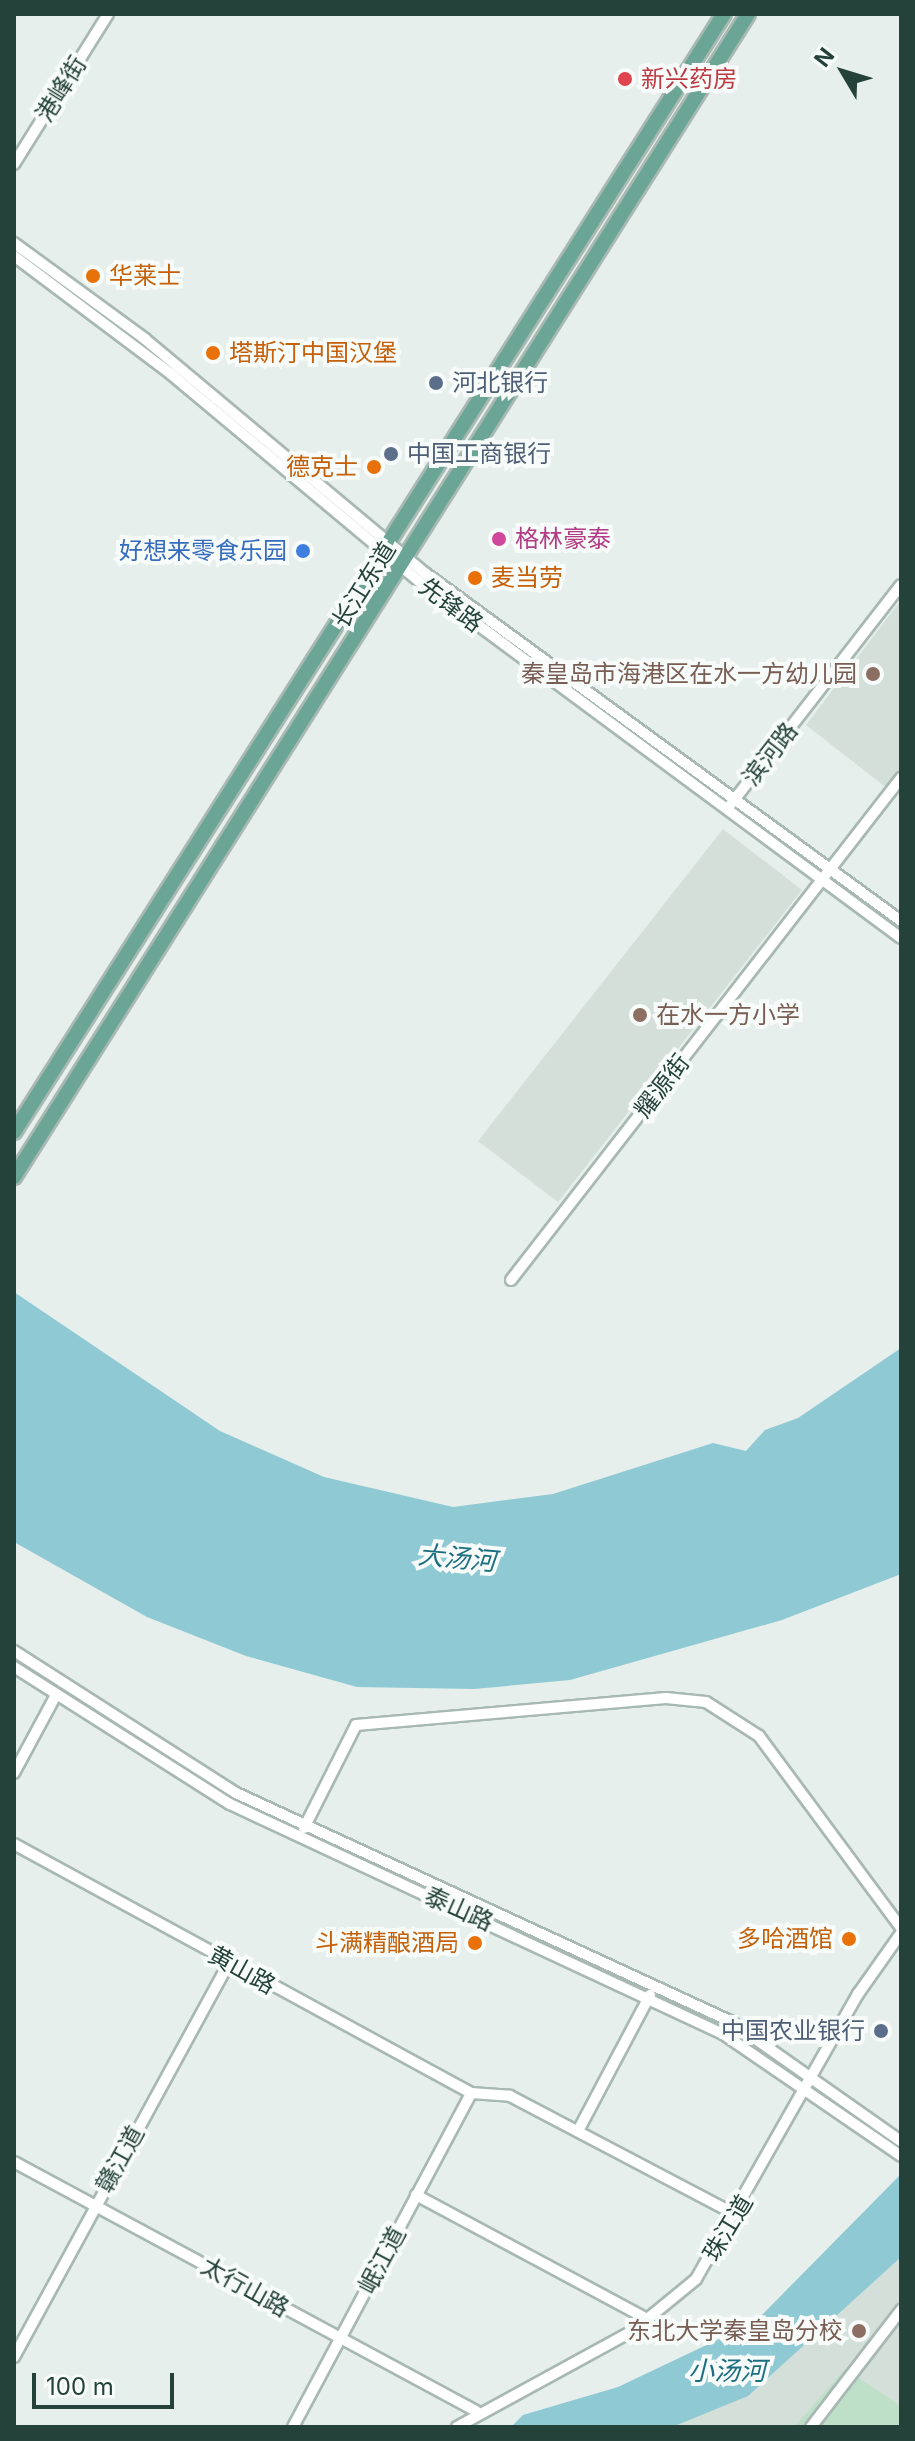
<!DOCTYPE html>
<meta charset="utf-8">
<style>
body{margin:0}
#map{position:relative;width:915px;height:2441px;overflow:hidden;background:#e6efeb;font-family:Inter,"Noto Sans SC",sans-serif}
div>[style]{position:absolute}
.built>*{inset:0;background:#d4dfda}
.green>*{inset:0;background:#bfe0c8}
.water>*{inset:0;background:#8ec9d4}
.roads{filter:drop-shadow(2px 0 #a8b8b2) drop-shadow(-2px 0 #a8b8b2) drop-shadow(0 2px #a8b8b2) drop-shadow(0 -2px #a8b8b2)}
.minor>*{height:10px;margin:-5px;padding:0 5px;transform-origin:5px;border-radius:5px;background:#fff}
.major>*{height:14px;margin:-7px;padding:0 7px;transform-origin:7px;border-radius:7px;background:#6aa596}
.dots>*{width:22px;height:22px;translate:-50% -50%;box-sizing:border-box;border:4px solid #f7fbf9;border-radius:50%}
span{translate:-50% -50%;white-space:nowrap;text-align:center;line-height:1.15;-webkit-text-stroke:8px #f7fbf9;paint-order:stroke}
.health-label{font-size:24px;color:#be3a42}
.left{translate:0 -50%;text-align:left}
.street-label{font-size:24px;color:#24423a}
.food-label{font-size:24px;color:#c56008}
.right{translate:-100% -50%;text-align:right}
.service-label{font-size:24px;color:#4e5e75}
.hotel-label{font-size:24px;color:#b23c85}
.shop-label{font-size:24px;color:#366cbe}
.education-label{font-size:24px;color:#785e54}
.water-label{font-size:26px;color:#1c6f80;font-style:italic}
.frame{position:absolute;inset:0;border:16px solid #24423a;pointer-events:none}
.north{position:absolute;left:803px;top:32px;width:80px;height:80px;-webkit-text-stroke:6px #f7fbf9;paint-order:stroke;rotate:308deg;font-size:22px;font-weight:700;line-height:32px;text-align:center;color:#24423a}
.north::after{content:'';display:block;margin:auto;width:28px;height:36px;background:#24423a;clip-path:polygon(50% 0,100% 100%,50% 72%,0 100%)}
.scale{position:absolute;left:32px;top:2373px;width:142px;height:36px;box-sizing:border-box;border:4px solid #24423a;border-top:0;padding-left:10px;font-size:24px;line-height:28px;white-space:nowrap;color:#24423a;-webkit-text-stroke:6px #f7fbf9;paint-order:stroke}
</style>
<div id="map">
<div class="built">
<div style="clip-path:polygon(901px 600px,901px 773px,888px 789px,806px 725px)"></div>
<div style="clip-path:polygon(723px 829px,802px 890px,558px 1202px,478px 1141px)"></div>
<div style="clip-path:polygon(901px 2249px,901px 2427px,662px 2427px)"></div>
</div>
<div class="green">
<div style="clip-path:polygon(845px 2369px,901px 2406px,901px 2427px,794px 2427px)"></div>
</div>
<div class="water">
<div style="clip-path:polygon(14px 1292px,220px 1431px,324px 1477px,453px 1507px,553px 1494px,713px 1443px,746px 1451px,765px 1430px,798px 1418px,901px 1348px,901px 1574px,782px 1620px,570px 1680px,474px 1689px,357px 1687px,246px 1656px,147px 1617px,14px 1542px)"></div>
<div style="clip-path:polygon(901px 2174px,901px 2257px,748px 2396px,672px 2427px,511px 2427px,523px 2415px,618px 2387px,755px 2322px)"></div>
</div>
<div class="roads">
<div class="minor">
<div style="left:14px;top:164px;width:177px;rotate:-57.9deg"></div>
<div style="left:14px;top:243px;width:162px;rotate:36.2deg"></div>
<div style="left:145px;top:339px;width:365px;rotate:39.9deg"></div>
<div style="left:425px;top:573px;width:590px;rotate:36.17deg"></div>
<div style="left:14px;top:256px;width:196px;rotate:36.9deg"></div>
<div style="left:171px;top:374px;width:324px;rotate:39.9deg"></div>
<div style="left:420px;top:582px;width:598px;rotate:36.51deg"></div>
<div style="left:731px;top:804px;width:277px;rotate:-52.2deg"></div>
<div style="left:511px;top:1280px;width:636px;rotate:-52.16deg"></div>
<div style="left:14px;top:1651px;width:264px;rotate:32.6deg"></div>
<div style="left:236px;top:1793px;width:544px;rotate:24.78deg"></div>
<div style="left:730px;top:2021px;width:209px;rotate:35.1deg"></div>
<div style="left:14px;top:1667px;width:256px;rotate:32.4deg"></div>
<div style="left:230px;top:1804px;width:544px;rotate:25.01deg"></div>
<div style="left:723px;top:2034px;width:216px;rotate:34.4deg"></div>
<div style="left:14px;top:1773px;width:89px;rotate:-61.7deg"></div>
<div style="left:304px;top:1828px;width:115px;rotate:-63.2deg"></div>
<div style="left:356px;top:1725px;width:311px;rotate:-5deg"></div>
<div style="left:666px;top:1698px;width:40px;rotate:5.7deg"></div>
<div style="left:706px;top:1702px;width:63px;rotate:32.7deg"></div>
<div style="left:759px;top:1736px;width:239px;rotate:53.5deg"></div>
<div style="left:14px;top:1844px;width:520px;rotate:28.58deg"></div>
<div style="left:471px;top:2093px;width:39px;rotate:4deg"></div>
<div style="left:510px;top:2096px;width:256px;rotate:27.7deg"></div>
<div style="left:578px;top:2131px;width:154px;rotate:-62.1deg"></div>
<div style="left:14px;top:2162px;width:525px;rotate:28.32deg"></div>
<div style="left:416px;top:2195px;width:264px;rotate:28.2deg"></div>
<div style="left:14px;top:2357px;width:449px;rotate:-61.4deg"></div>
<div style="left:293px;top:2427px;width:378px;rotate:-61.9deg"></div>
<div style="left:457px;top:2427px;width:202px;rotate:-28.7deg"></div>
<div style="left:634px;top:2330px;width:80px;rotate:-39.4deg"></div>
<div style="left:696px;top:2279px;width:328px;rotate:-60.4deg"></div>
<div style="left:858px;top:1994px;width:75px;rotate:-54.8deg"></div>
<div style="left:811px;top:2427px;width:148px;rotate:-52.4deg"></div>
</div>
<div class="major">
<div style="left:14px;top:1132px;width:1324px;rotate:-57.58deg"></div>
<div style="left:14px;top:1177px;width:1375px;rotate:-57.74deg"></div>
</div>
</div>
<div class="dots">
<div style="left:625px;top:79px;background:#e0444e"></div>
<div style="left:93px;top:276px;background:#e8710a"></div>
<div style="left:213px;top:353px;background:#e8710a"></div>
<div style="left:436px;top:383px;background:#5c6f8a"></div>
<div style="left:391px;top:454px;background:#5c6f8a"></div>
<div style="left:374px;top:467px;background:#e8710a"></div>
<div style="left:499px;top:539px;background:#d1479c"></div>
<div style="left:303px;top:551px;background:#3f7fe0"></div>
<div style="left:475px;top:578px;background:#e8710a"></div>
<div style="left:873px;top:674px;background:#8d6e63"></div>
<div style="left:640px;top:1015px;background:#8d6e63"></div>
<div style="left:849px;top:1939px;background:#e8710a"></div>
<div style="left:475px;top:1943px;background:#e8710a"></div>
<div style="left:881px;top:2031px;background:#5c6f8a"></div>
<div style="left:859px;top:2331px;background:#8d6e63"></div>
</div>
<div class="health-label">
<span class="left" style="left:641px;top:79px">新兴药房</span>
</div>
<div class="street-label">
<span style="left:61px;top:89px;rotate:-58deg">港峰街</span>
<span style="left:364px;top:585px;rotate:-58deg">长江东道</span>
<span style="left:451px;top:605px;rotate:37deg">先锋路</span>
<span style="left:770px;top:754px;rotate:-52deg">滨河路</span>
<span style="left:662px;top:1086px;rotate:-52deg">耀源街</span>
<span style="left:459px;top:1909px;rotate:24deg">泰山路</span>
<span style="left:242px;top:1970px;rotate:29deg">黄山路</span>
<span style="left:120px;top:2159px;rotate:-61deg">赣江道</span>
<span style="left:728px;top:2228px;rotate:-59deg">珠江道</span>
<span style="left:382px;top:2260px;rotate:-62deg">岷江道</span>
<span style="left:245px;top:2287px;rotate:29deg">太行山路</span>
</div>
<div class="food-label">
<span class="left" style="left:109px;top:276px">华莱士</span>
<span class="left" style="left:229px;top:353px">塔斯汀中国汉堡</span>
<span class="right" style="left:358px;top:467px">德克士</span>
<span class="left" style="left:491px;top:578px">麦当劳</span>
<span class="right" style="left:833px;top:1939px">多哈酒馆</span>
<span class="right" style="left:459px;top:1943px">斗满精酿酒局</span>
</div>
<div class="service-label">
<span class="left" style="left:452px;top:383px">河北银行</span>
<span class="left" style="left:407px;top:454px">中国工商银行</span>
<span class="right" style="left:865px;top:2031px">中国农业银行</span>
</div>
<div class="hotel-label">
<span class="left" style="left:515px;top:539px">格林豪泰</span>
</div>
<div class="shop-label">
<span class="right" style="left:287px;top:551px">好想来零食乐园</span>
</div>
<div class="education-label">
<span class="right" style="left:857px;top:674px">秦皇岛市海港区在水一方幼儿园</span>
<span class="left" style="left:656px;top:1015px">在水一方小学</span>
<span class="right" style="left:843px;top:2331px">东北大学秦皇岛分校</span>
</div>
<div class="water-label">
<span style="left:457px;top:1558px;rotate:5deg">大汤河</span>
<span style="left:727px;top:2371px">小汤河</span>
</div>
<div class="frame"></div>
<div class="north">N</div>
<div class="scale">100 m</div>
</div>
